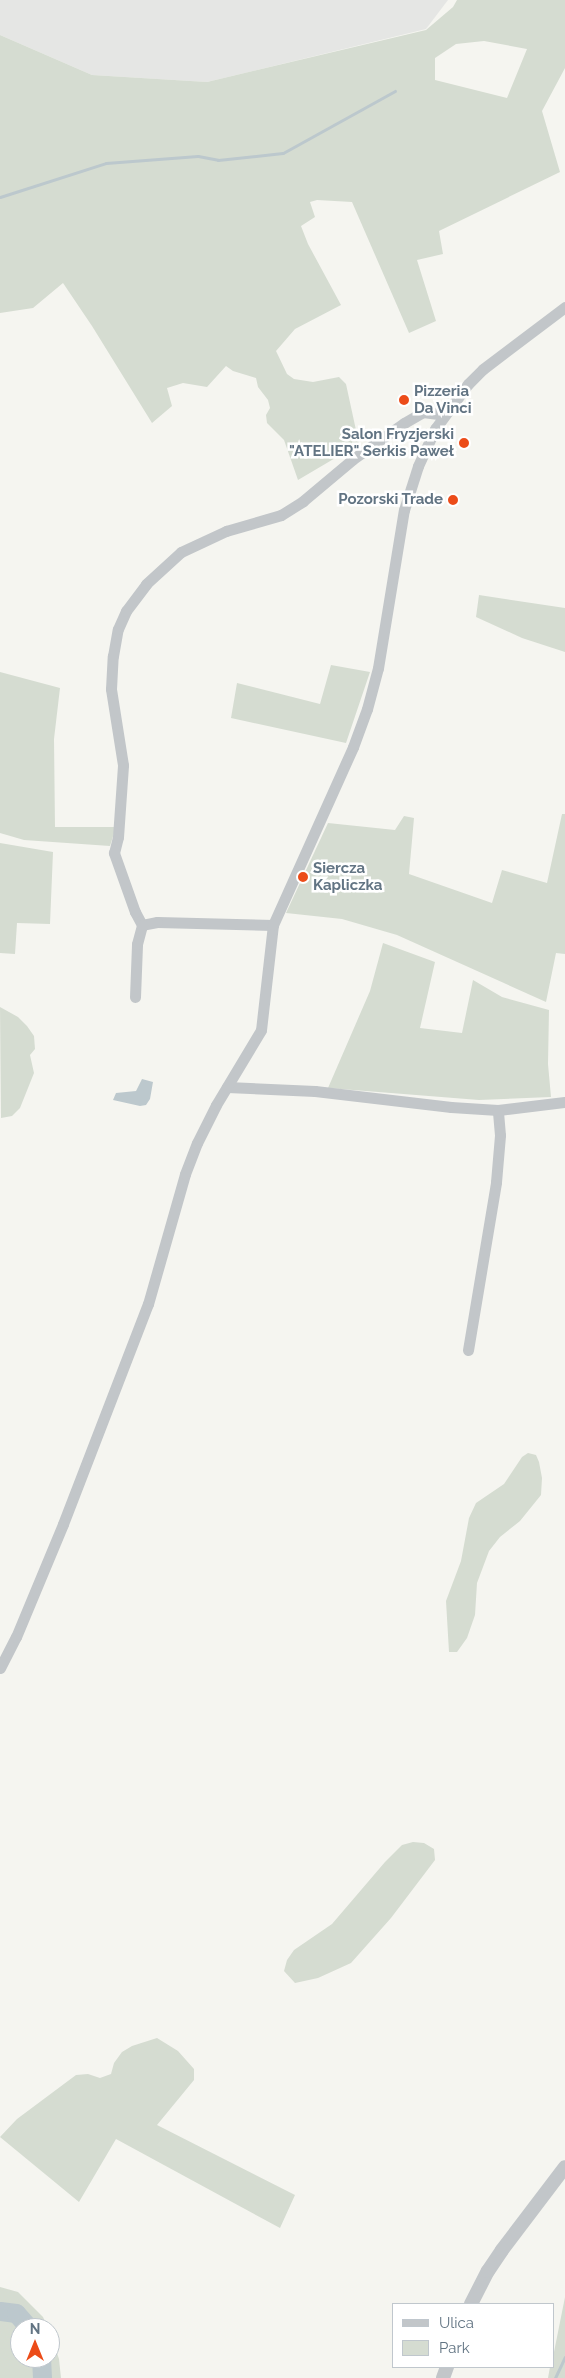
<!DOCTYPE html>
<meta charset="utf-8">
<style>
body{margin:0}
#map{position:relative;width:565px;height:2378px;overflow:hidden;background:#f5f5f0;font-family:Raleway,sans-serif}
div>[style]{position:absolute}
.built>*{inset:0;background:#e5e6e4}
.green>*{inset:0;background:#d5dcd1}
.water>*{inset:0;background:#bcc8cd}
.stream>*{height:3px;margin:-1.5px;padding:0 1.5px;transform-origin:1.5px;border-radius:1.5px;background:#bcc8cd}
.river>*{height:19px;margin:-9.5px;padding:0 9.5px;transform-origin:9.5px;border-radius:9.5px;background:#bcc8cd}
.minor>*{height:11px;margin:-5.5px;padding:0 5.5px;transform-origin:5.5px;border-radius:5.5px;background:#c2c6c9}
.tertiary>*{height:14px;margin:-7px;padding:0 7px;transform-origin:7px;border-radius:7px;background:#c2c6c9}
.dots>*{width:14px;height:14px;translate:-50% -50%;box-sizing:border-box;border:2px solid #fff;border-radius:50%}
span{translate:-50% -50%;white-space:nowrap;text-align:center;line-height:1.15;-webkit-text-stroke:5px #fff;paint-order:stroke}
.poi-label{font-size:15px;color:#627483;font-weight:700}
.left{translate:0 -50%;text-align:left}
.right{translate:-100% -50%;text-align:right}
.legend{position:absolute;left:392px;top:2303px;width:162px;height:65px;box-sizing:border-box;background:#fff;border:1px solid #c0c7cd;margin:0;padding:6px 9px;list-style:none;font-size:15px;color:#627483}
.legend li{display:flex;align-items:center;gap:10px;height:25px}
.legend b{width:25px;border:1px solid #c0c7cd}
.north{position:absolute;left:10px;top:2318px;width:50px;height:50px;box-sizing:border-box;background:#fff;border:1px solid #c0c7cd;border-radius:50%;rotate:0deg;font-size:14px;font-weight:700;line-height:20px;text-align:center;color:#627483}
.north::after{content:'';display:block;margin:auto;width:18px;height:22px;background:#ec4c19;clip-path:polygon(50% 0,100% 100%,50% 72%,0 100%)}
</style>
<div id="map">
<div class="built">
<div style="clip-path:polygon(0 0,448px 0,426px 29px,207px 82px,92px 75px,0 35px)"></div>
</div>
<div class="green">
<div style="clip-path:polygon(evenodd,457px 0,565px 0,565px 68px,542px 111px,560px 172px,439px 231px,443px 254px,417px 260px,436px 321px,409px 333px,352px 202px,317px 200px,310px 202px,315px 217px,301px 226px,308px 244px,341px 305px,295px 329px,276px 351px,287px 374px,294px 379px,313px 382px,339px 377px,346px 384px,359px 444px,298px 480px,284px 440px,267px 423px,266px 415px,270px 408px,268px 400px,258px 387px,256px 378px,233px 371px,226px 366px,207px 387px,183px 383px,167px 388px,172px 406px,152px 423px,92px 326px,63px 283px,33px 308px,0 313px,0 35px,92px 75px,207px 82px,426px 30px,453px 7px,457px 0,484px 41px,527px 49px,507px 98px,435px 80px,435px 58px,456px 44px,484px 41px)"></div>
<div style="clip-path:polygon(479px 595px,565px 608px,565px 652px,522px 638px,476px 617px)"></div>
<div style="clip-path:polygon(331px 665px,370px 672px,346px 743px,231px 718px,237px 683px,320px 704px)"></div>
<div style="clip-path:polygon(0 672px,60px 688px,54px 739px,55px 827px,116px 827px,110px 846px,24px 840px,0 833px)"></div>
<div style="clip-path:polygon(562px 814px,565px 814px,565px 954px,556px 953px,546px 1002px,397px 935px,342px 919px,286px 913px,328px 823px,395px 830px,404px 816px,414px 818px,409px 874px,492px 903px,502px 870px,547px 883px)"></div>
<div style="clip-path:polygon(0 843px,53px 852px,50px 924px,17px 923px,15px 954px,0 953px)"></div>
<div style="clip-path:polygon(383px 943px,435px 962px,420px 1028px,462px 1033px,473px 980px,502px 997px,549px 1010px,548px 1064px,551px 1097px,479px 1100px,328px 1088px,370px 991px)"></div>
<div style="clip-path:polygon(0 1007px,18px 1017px,27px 1026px,34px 1036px,35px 1049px,30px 1055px,34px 1073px,20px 1108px,12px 1116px,1px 1118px)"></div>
<div style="clip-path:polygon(528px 1453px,536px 1455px,539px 1462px,542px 1478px,541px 1495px,520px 1521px,500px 1537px,489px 1551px,477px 1583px,475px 1615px,467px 1638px,457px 1652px,449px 1652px,446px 1601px,461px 1561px,469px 1518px,476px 1503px,504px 1484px,522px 1457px)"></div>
<div style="clip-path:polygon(413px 1842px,424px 1843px,434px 1849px,435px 1860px,391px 1918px,351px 1963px,318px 1978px,295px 1983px,284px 1971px,287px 1960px,294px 1950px,332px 1924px,385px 1862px,402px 1845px)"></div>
<div style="clip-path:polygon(157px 2038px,178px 2051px,194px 2069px,194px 2080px,157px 2125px,295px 2195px,280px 2228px,116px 2139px,79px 2202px,0 2137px,17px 2119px,76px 2075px,88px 2074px,100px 2078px,111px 2074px,114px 2063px,122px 2052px,132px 2046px)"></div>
<div style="clip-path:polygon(0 2287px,18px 2292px,43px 2317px,48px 2328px,20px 2328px,20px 2358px,50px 2358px,50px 2332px,59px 2359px,61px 2378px,0 2378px)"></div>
<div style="clip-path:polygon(565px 2297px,565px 2378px,548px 2378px,550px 2367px,554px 2367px,554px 2352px)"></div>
</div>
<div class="water">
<div style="clip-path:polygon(142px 1079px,153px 1082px,150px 1099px,146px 1105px,140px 1106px,113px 1100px,116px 1093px,136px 1091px)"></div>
</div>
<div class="stream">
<div style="left:0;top:197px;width:111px;rotate:-17.8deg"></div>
<div style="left:106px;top:163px;width:92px;rotate:-4.4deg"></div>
<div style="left:198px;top:156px;width:20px;rotate:11deg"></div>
<div style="left:218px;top:160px;width:65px;rotate:-6.1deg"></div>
<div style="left:283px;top:153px;width:128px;rotate:-29deg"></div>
<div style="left:555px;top:2378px;width:23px;rotate:-65deg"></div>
</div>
<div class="river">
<div style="left:0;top:2311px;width:16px;rotate:7deg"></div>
<div style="left:16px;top:2313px;width:20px;rotate:49deg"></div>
<div style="left:41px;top:2358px;width:20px;rotate:87deg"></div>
</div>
<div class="minor">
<div style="left:273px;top:925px;width:116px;rotate:-178.5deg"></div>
<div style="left:157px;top:922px;width:15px;rotate:169deg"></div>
<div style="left:142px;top:925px;width:15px;rotate:-118deg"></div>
<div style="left:135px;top:912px;width:63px;rotate:-109.6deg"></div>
<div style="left:114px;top:853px;width:16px;rotate:-76deg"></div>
<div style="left:118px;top:837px;width:72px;rotate:-86deg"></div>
<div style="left:123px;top:765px;width:77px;rotate:-99deg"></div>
<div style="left:111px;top:689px;width:33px;rotate:-87deg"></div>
<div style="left:113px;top:656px;width:27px;rotate:-80deg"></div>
<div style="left:118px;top:629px;width:20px;rotate:-66deg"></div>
<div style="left:126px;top:611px;width:34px;rotate:-53deg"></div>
<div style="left:146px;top:584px;width:47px;rotate:-42.4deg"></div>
<div style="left:181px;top:552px;width:50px;rotate:-25deg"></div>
<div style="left:226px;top:531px;width:57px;rotate:-16.2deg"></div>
<div style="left:281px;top:515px;width:26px;rotate:-32deg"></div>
<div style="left:303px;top:501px;width:65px;rotate:-40deg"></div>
<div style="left:353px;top:459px;width:62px;rotate:-35.2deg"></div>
<div style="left:404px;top:423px;width:22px;rotate:-30deg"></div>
<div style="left:423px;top:412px;width:21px;rotate:8deg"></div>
<div style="left:135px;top:997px;width:53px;rotate:-87.8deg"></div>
<div style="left:137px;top:944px;width:20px;rotate:-75deg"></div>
<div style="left:227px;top:1087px;width:88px;rotate:2.6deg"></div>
<div style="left:315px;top:1091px;width:137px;rotate:6.7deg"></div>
<div style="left:451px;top:1107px;width:47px;rotate:3.7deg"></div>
<div style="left:498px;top:1110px;width:67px;rotate:-6.8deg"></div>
<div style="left:468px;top:1350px;width:170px;rotate:-80.5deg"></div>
<div style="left:496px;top:1182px;width:47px;rotate:-85.1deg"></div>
<div style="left:500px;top:1135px;width:25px;rotate:-95deg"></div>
<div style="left:0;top:1668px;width:35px;rotate:-63deg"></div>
<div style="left:16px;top:1637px;width:122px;rotate:-67.4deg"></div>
<div style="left:63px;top:1524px;width:236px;rotate:-68.9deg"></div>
<div style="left:148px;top:1304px;width:135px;rotate:-74.1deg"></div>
<div style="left:185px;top:1174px;width:33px;rotate:-69deg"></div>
<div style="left:197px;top:1143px;width:42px;rotate:-63.4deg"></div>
<div style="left:216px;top:1105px;width:87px;rotate:-59deg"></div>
<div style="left:261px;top:1030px;width:106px;rotate:-83.5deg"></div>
<div style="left:273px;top:925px;width:195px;rotate:-65.8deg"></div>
<div style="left:353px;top:747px;width:40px;rotate:-69.8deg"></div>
<div style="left:367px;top:709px;width:42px;rotate:-75deg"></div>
<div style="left:378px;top:668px;width:160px;rotate:-80.7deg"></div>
<div style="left:404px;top:510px;width:46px;rotate:-72.3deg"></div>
<div style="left:418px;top:466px;width:41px;rotate:-65.3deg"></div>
<div style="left:435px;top:429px;width:56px;rotate:-53.7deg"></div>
<div style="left:468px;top:384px;width:21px;rotate:-45deg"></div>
<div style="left:483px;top:369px;width:103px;rotate:-37.1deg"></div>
</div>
<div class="tertiary">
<div style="left:471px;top:2304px;width:37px;rotate:-63deg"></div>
<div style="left:488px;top:2271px;width:25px;rotate:-56deg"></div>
<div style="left:502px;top:2250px;width:104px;rotate:-52.8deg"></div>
<div style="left:443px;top:2378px;width:12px;rotate:-70deg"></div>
</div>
<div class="dots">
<div style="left:404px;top:400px;background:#ec4c19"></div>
<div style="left:464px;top:443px;background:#ec4c19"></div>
<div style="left:453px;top:500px;background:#ec4c19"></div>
<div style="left:303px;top:877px;background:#ec4c19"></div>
</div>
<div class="poi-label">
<span class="left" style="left:414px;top:400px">Pizzeria<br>Da Vinci</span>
<span class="right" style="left:454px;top:443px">Salon Fryzjerski<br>"ATELIER" Serkis Paweł</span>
<span class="right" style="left:443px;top:500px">Pozorski Trade</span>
<span class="left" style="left:313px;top:877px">Siercza<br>Kapliczka</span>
</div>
<ul class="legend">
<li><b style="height:6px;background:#c2c6c9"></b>Ulica</li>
<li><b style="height:14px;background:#d5dcd1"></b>Park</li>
</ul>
<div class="north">N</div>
</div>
